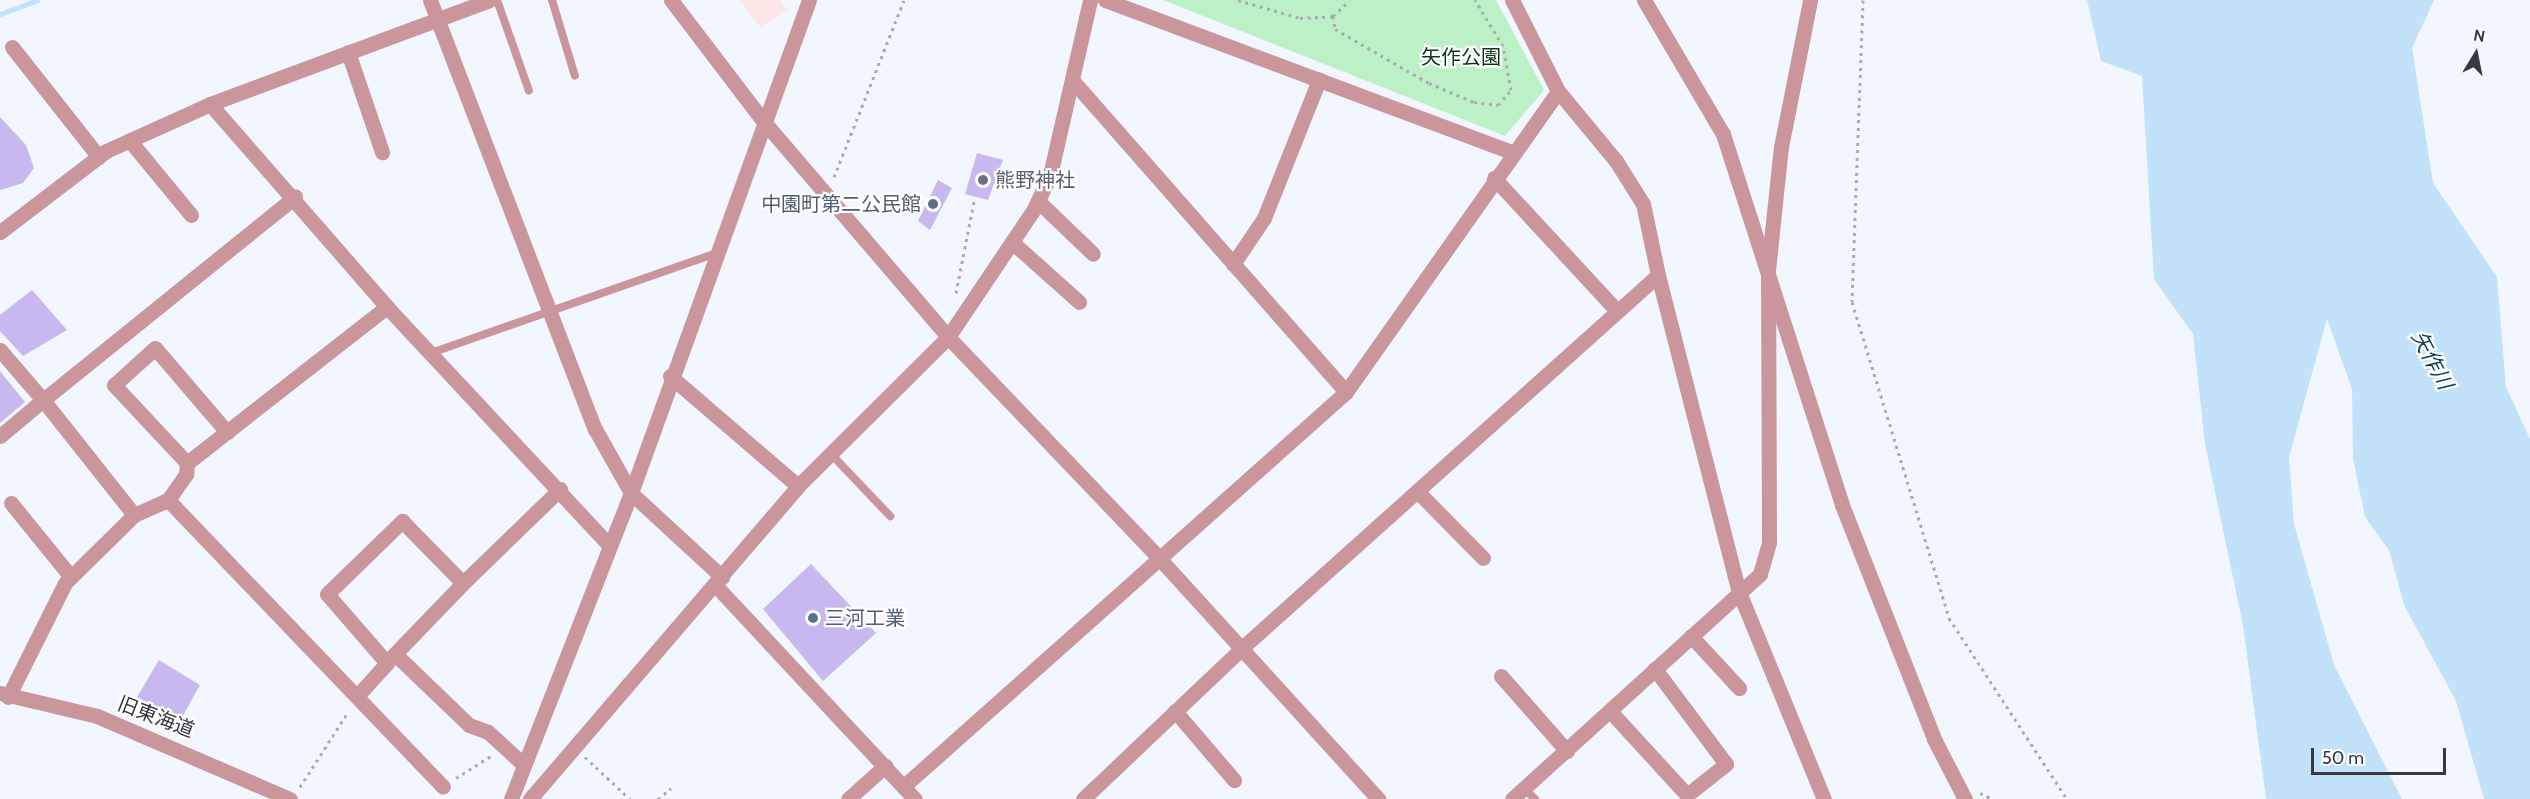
<!DOCTYPE html>
<meta charset="utf-8">
<style>
body{margin:0}
#map{position:relative;width:2530px;height:799px;overflow:hidden;background:#f2f6ff;font-family:Cabin,"Noto Sans JP",sans-serif}
div>[style]{position:absolute}
.commercial>*{inset:0;background:#fce6e6}
.green>*{inset:0;background:#bcf1c7}
.water>*{inset:0;background:#c1e2f9}
.stream>*{height:5px;margin:-2.5px;padding:0 2.5px;transform-origin:2.5px;border-radius:2.5px;background:#c1e2f9}
.building>*{inset:0;background:#c7b9f0}
.path>*{height:3px;margin-top:-1.5px;transform-origin:0;background:repeating-linear-gradient(90deg,#a7abb2 0 3px,transparent 0 7.5px)}
.service>*{height:8px;margin:-4px;padding:0 4px;transform-origin:4px;border-radius:4px;background:#ca969c}
.minor>*{height:15px;margin:-7.5px;padding:0 7.5px;transform-origin:7.5px;border-radius:7.5px;background:#ca969c}
.tertiary>*{height:15px;margin:-7.5px;padding:0 7.5px;transform-origin:7.5px;border-radius:7.5px;background:#ca969c}
.dots>*{width:16px;height:16px;translate:-50% -50%;box-sizing:border-box;border:3px solid #fff;border-radius:50%}
span{translate:-50% -50%;white-space:nowrap;text-align:center;line-height:1.15;-webkit-text-stroke:4.5px #fff;paint-order:stroke}
.park-label{font-size:20px;color:#0e351b}
.worship-label{font-size:20px;color:#5b616d}
.left{translate:0 -50%;text-align:left}
.service-label{font-size:20px;color:#4e5e75}
.right{translate:-100% -50%;text-align:right}
.street-label{font-size:20px;color:#37393e}
.water-label{font-size:21px;color:#14415a;font-style:italic}
.north{position:absolute;left:2446px;top:24px;width:60px;height:60px;-webkit-text-stroke:4px #fff;paint-order:stroke;rotate:10deg;font-size:16px;font-weight:700;line-height:24px;text-align:center;color:#37393e}
.north::after{content:'';display:block;margin:auto;width:21px;height:27px;background:#37393e;clip-path:polygon(50% 0,100% 100%,50% 72%,0 100%)}
.scale{position:absolute;left:2311px;top:748px;width:135px;height:27px;box-sizing:border-box;border:3px solid #37393e;border-top:0;padding-left:8px;font-size:18px;line-height:21px;white-space:nowrap;color:#37393e;-webkit-text-stroke:4px #fff;paint-order:stroke}
</style>
<div id="map">
<div class="commercial">
<div style="clip-path:polygon(739px 0,780px 0,787px 9px,761px 28px)"></div>
</div>
<div class="green">
<div style="clip-path:polygon(1163px 0,1496px 0,1544px 90px,1505px 136px)"></div>
</div>
<div class="water">
<div style="clip-path:polygon(2087px 0,2434px 0,2412px 48px,2433px 183px,2497px 277px,2506px 387px,2530px 439px,2530px 799px,2484px 799px,2456px 701px,2404px 605px,2389px 550px,2365px 517px,2353px 458px,2352px 389px,2327px 319px,2289px 457px,2294px 524px,2334px 665px,2402px 799px,2266px 799px,2243px 625px,2205px 444px,2193px 334px,2154px 279px,2142px 76px,2101px 61px)"></div>
</div>
<div class="stream">
<div style="left:0;top:14px;width:40px;rotate:-20.2deg"></div>
</div>
<div class="building">
<div style="clip-path:polygon(0 117px,26px 145px,34px 168px,23px 183px,0 190px)"></div>
<div style="clip-path:polygon(977px 153px,1003px 160px,988px 200px,965px 194px)"></div>
<div style="clip-path:polygon(938px 180px,952px 188px,930px 230px,918px 221px)"></div>
<div style="clip-path:polygon(32px 290px,67px 330px,23px 356px,0 331px,0 315px)"></div>
<div style="clip-path:polygon(0 371px,25px 402px,0 423px)"></div>
<div style="clip-path:polygon(811px 564px,876px 633px,823px 681px,763px 609px)"></div>
<div style="clip-path:polygon(159px 660px,200px 685px,180px 721px,137px 697px)"></div>
</div>
<div class="path">
<div style="left:1238px;top:0;width:65px;rotate:16.2deg"></div>
<div style="left:1300px;top:18px;width:33px;rotate:-3deg"></div>
<div style="left:1333px;top:16px;width:23px;rotate:-43deg"></div>
<div style="left:1863px;top:0;width:302px;rotate:92.1deg"></div>
<div style="left:1852px;top:302px;width:331px;rotate:72.9deg"></div>
<div style="left:1949px;top:618px;width:216px;rotate:56.9deg"></div>
<div style="left:1333px;top:16px;width:13px;rotate:81deg"></div>
<div style="left:1335px;top:29px;width:108px;rotate:29.9deg"></div>
<div style="left:1429px;top:83px;width:49px;rotate:22.9deg"></div>
<div style="left:1474px;top:102px;width:24px;rotate:7deg"></div>
<div style="left:1498px;top:105px;width:20px;rotate:-49deg"></div>
<div style="left:1511px;top:90px;width:45px;rotate:-100.3deg"></div>
<div style="left:1503px;top:46px;width:54px;rotate:-121.3deg"></div>
<div style="left:834px;top:177px;width:190px;rotate:-68.4deg"></div>
<div style="left:956px;top:293px;width:94px;rotate:-78.9deg"></div>
<div style="left:585px;top:757px;width:62px;rotate:43deg"></div>
<div style="left:456px;top:778px;width:41px;rotate:-32.2deg"></div>
<div style="left:300px;top:787px;width:89px;rotate:-57.4deg"></div>
<div style="left:1980px;top:793px;width:14px;rotate:25deg"></div>
<div style="left:658px;top:799px;width:17px;rotate:-40deg"></div>
</div>
<div class="service">
<div style="left:497px;top:0;width:96px;rotate:70.6deg"></div>
<div style="left:552px;top:0;width:79px;rotate:73.2deg"></div>
<div style="left:431px;top:353px;width:302px;rotate:-19.3deg"></div>
<div style="left:831px;top:454px;width:86px;rotate:46.4deg"></div>
<div style="left:1524px;top:788px;width:16px;rotate:45deg"></div>
</div>
<div class="minor">
<div style="left:430px;top:0;width:460px;rotate:69deg"></div>
<div style="left:595px;top:429px;width:73px;rotate:60.6deg"></div>
<div style="left:631px;top:493px;width:124px;rotate:42.7deg"></div>
<div style="left:671px;top:0;width:153px;rotate:52.7deg"></div>
<div style="left:764px;top:122px;width:283px;rotate:49.4deg"></div>
<div style="left:948px;top:337px;width:306px;rotate:46.3deg"></div>
<div style="left:1105px;top:0;width:434px;rotate:20.5deg"></div>
<div style="left:1644px;top:0;width:156px;rotate:59.5deg"></div>
<div style="left:1723px;top:134px;width:390px;rotate:72.2deg"></div>
<div style="left:1842px;top:505px;width:251px;rotate:68.5deg"></div>
<div style="left:1934px;top:739px;width:68px;rotate:62.7deg"></div>
<div style="left:12px;top:47px;width:140px;rotate:51.7deg"></div>
<div style="left:348px;top:52px;width:106px;rotate:71.2deg"></div>
<div style="left:1072px;top:80px;width:415px;rotate:48.7deg"></div>
<div style="left:210px;top:104px;width:269px;rotate:48.9deg"></div>
<div style="left:387px;top:307px;width:324px;rotate:47deg"></div>
<div style="left:130px;top:141px;width:96px;rotate:50.5deg"></div>
<div style="left:1494px;top:178px;width:181px;rotate:47.2deg"></div>
<div style="left:1038px;top:201px;width:76px;rotate:43.9deg"></div>
<div style="left:0;top:232px;width:133px;rotate:-37.4deg"></div>
<div style="left:106px;top:151px;width:114px;rotate:-24.3deg"></div>
<div style="left:210px;top:104px;width:298px;rotate:-20.4deg"></div>
<div style="left:1012px;top:242px;width:90px;rotate:41.8deg"></div>
<div style="left:1233px;top:264px;width:55px;rotate:-56deg"></div>
<div style="left:1264px;top:218px;width:149px;rotate:-68.3deg"></div>
<div style="left:1658px;top:275px;width:327px;rotate:75.7deg"></div>
<div style="left:1739px;top:592px;width:224px;rotate:67.7deg"></div>
<div style="left:0;top:350px;width:66px;rotate:49.3deg"></div>
<div style="left:43px;top:400px;width:324px;rotate:-38.9deg"></div>
<div style="left:670px;top:376px;width:169px;rotate:40.7deg"></div>
<div style="left:0;top:436px;width:56px;rotate:-39.9deg"></div>
<div style="left:43px;top:400px;width:147px;rotate:51.6deg"></div>
<div style="left:134px;top:515px;width:37px;rotate:-24deg"></div>
<div style="left:168px;top:500px;width:32px;rotate:-55deg"></div>
<div style="left:186px;top:474px;width:11px;rotate:-85deg"></div>
<div style="left:187px;top:463px;width:254px;rotate:-38deg"></div>
<div style="left:187px;top:463px;width:107px;rotate:-133.1deg"></div>
<div style="left:114px;top:385px;width:55px;rotate:-42.1deg"></div>
<div style="left:155px;top:348px;width:111px;rotate:49.4deg"></div>
<div style="left:1417px;top:491px;width:94px;rotate:45.4deg"></div>
<div style="left:168px;top:500px;width:397px;rotate:46.2deg"></div>
<div style="left:11px;top:503px;width:95px;rotate:51deg"></div>
<div style="left:717px;top:587px;width:290px;rotate:47deg"></div>
<div style="left:1691px;top:636px;width:71px;rotate:47.3deg"></div>
<div style="left:395px;top:654px;width:103px;rotate:43.8deg"></div>
<div style="left:469px;top:725px;width:20px;rotate:20deg"></div>
<div style="left:488px;top:732px;width:49px;rotate:42.5deg"></div>
<div style="left:388px;top:661px;width:108px;rotate:-46.1deg"></div>
<div style="left:1501px;top:676px;width:100px;rotate:48.7deg"></div>
<div style="left:0;top:693px;width:100px;rotate:13.3deg"></div>
<div style="left:97px;top:716px;width:210px;rotate:23.3deg"></div>
<div style="left:358px;top:695px;width:43px;rotate:-47.8deg"></div>
<div style="left:387px;top:663px;width:91px;rotate:-131deg"></div>
<div style="left:327px;top:594px;width:105px;rotate:-44.2deg"></div>
<div style="left:402px;top:521px;width:87px;rotate:45.5deg"></div>
<div style="left:463px;top:583px;width:135px;rotate:-44.1deg"></div>
<div style="left:8px;top:697px;width:127px;rotate:-63.4deg"></div>
<div style="left:65px;top:583px;width:97px;rotate:-44.6deg"></div>
<div style="left:1175px;top:711px;width:91px;rotate:49.5deg"></div>
<div style="left:1610px;top:711px;width:114px;rotate:47.5deg"></div>
<div style="left:1687px;top:795px;width:50px;rotate:-38.5deg"></div>
<div style="left:1726px;top:764px;width:119px;rotate:-126.8deg"></div>
<div style="left:904px;top:786px;width:592px;rotate:-41.71deg"></div>
<div style="left:1346px;top:392px;width:368px;rotate:-54.8deg"></div>
<div style="left:511px;top:799px;width:329px;rotate:-68.6deg"></div>
<div style="left:631px;top:493px;width:524px;rotate:-70.15deg"></div>
<div style="left:530px;top:799px;width:412px;rotate:-49.4deg"></div>
<div style="left:798px;top:486px;width:211px;rotate:-44.8deg"></div>
<div style="left:948px;top:337px;width:154px;rotate:-56.1deg"></div>
<div style="left:1034px;top:209px;width:38px;rotate:-65deg"></div>
<div style="left:1050px;top:175px;width:180px;rotate:-77.1deg"></div>
<div style="left:848px;top:799px;width:50px;rotate:-41.7deg"></div>
<div style="left:1083px;top:799px;width:221px;rotate:-43.5deg"></div>
<div style="left:1243px;top:647px;width:557px;rotate:-41.87deg"></div>
<div style="left:1658px;top:275px;width:73px;rotate:-101.9deg"></div>
<div style="left:1643px;top:204px;width:51px;rotate:-122.1deg"></div>
<div style="left:1616px;top:161px;width:91px;rotate:-129.6deg"></div>
<div style="left:1558px;top:91px;width:102px;rotate:-116.8deg"></div>
<div style="left:1512px;top:799px;width:335px;rotate:-42.2deg"></div>
<div style="left:1760px;top:574px;width:33px;rotate:-74deg"></div>
<div style="left:1769px;top:542px;width:272px;rotate:-90.2deg"></div>
<div style="left:1768px;top:270px;width:124px;rotate:-84deg"></div>
<div style="left:1781px;top:147px;width:150px;rotate:-78.8deg"></div>
</div>
<div class="tertiary">
<div style="left:1159px;top:558px;width:326px;rotate:47.7deg"></div>
</div>
<div class="dots">
<div style="left:983px;top:180px;background:#6b7280"></div>
<div style="left:933px;top:204px;background:#5c6f8a"></div>
<div style="left:813px;top:618px;background:#5c6f8a"></div>
</div>
<div class="park-label">
<span style="left:1461px;top:57px">矢作公園</span>
</div>
<div class="worship-label">
<span class="left" style="left:995px;top:180px">熊野神社</span>
</div>
<div class="service-label">
<span class="right" style="left:921px;top:204px">中園町第二公民館</span>
<span class="left" style="left:825px;top:618px">三河工業</span>
</div>
<div class="street-label">
<span style="left:156px;top:717px;rotate:21deg">旧東海道</span>
</div>
<div class="water-label">
<span style="left:2432px;top:360px;rotate:62deg">矢作川</span>
</div>
<div class="north">N</div>
<div class="scale">50 m</div>
</div>
